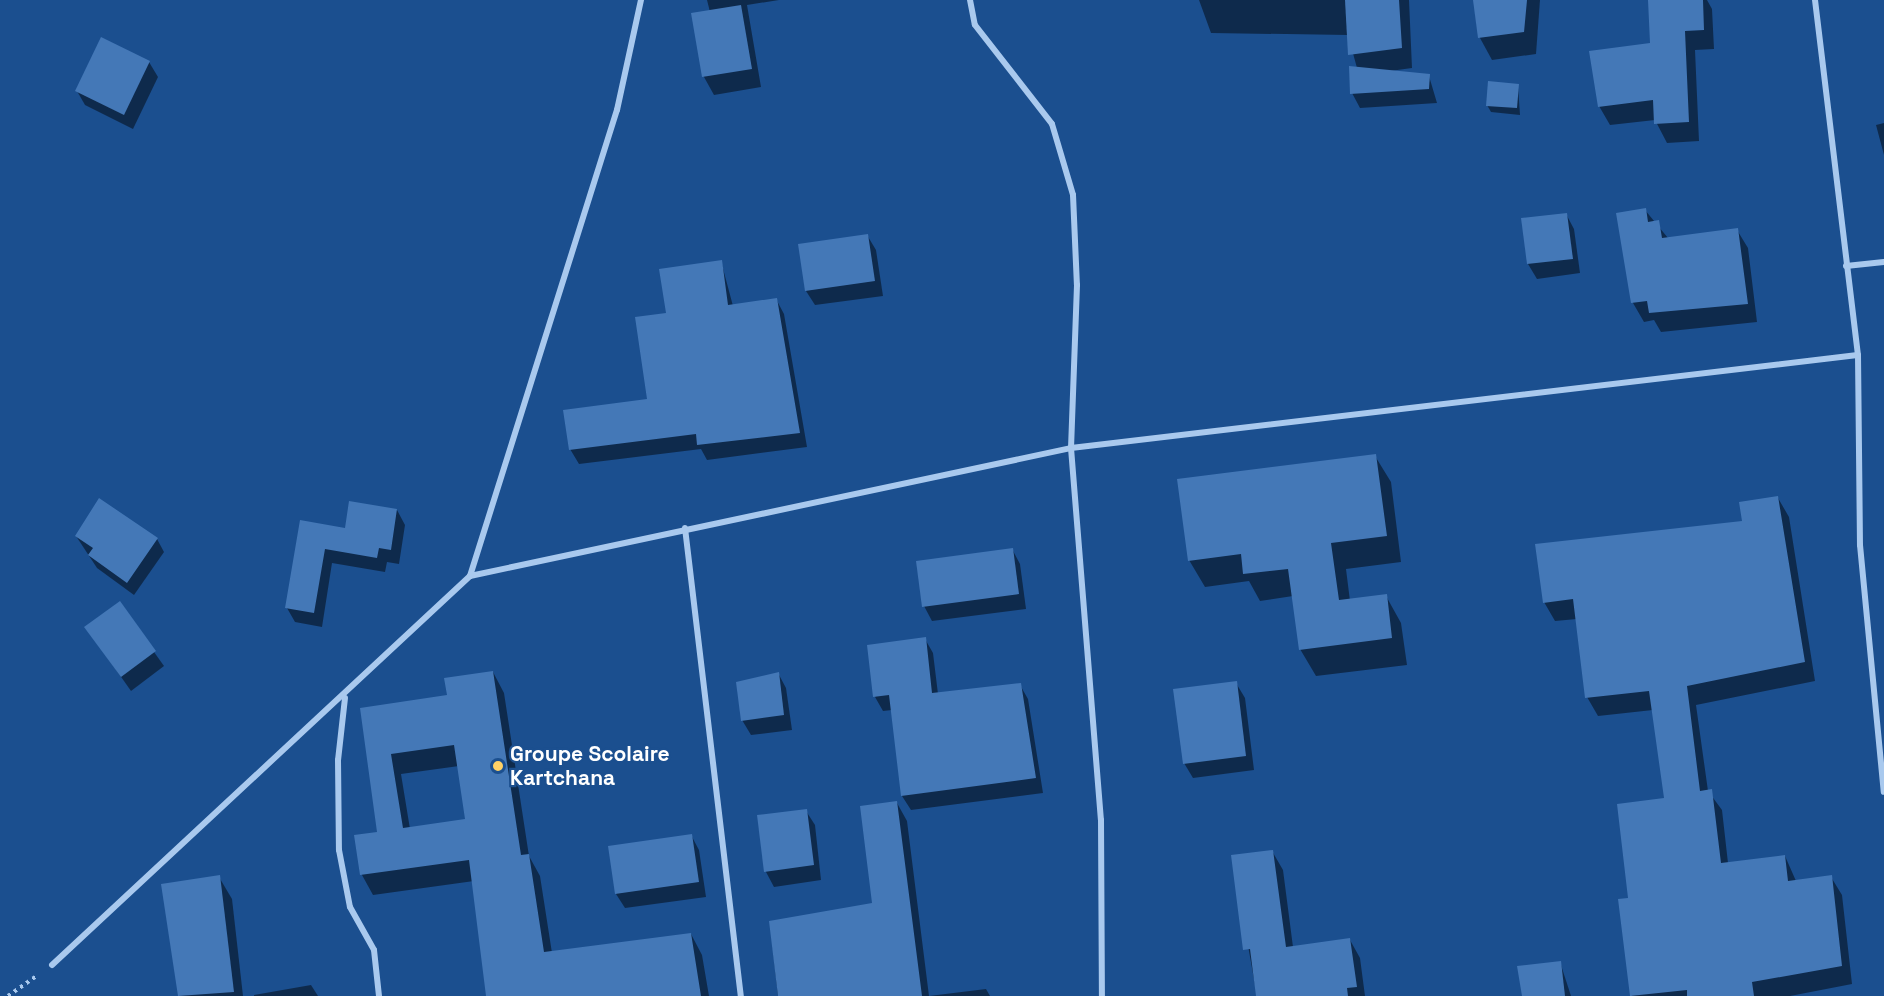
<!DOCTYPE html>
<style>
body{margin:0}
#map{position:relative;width:1884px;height:996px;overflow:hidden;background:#1b4f8f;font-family:"Space Grotesk",sans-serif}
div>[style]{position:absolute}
.shadow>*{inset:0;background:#0007}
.building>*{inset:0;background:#4478b7}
.path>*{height:4px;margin-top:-2px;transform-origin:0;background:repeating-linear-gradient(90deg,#a9c9ee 0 3px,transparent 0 7.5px)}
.street>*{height:6px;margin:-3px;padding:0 3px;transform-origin:3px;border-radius:3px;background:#a9c9ee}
.dots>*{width:16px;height:16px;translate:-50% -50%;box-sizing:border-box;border:3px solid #1b4f8f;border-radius:50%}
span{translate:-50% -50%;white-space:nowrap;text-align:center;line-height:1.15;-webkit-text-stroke:4.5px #1b4f8f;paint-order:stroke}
.poi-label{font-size:21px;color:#fff;font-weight:700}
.left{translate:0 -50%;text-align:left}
</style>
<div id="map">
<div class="shadow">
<div style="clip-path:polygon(707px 0,779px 0,747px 5px,761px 87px,714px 95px,704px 77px,693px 14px,710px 12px)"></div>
<div style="clip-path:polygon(1199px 0,1409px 0,1412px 68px,1390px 71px,1429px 76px,1437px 103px,1360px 108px,1352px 93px,1357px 68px,1348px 35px,1211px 33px)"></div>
<div style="clip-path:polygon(1475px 0,1540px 0,1536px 54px,1492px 60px,1480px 38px)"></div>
<div style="clip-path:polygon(1650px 0,1707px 0,1712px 9px,1714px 49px,1695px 50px,1699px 141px,1667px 143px,1655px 120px,1610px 125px,1599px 106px,1652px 44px)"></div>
<div style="clip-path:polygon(149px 62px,158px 77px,133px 129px,85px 105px,77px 91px)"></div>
<div style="clip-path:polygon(1518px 85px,1520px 115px,1491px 112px,1487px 105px)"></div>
<div style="clip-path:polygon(1884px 123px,1884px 155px,1876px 125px)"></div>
<div style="clip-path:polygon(1645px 210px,1668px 238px,1737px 230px,1748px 248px,1757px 322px,1661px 332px,1654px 320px,1644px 322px,1633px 303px)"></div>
<div style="clip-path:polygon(1566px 214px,1574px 229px,1580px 273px,1537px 279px,1528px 264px,1522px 220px)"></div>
<div style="clip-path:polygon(867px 235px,876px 250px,883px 296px,815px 305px,806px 291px)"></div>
<div style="clip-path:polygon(721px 261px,733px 306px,776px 299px,784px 314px,807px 447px,707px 460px,701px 449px,579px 464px,570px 449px,649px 401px,667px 314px)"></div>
<div style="clip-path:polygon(1375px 456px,1391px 482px,1401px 562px,1346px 569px,1350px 601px,1386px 596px,1401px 623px,1407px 665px,1316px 676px,1300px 649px,1293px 596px,1260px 601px,1249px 581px,1205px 587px,1189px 560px)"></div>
<div style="clip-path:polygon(1778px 498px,1789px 517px,1815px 681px,1696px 705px,1708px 791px,1722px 810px,1728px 863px,1785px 856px,1796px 881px,1831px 877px,1842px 895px,1852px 984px,1790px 996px,1632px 996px,1620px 900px,1630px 899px,1665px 799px,1653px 710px,1598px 716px,1587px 697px,1577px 619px,1555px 621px,1544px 602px,1744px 523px)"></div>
<div style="clip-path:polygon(397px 510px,405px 525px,399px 564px,387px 562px,385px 572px,332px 563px,322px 627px,295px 622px,287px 608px,301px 522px,346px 529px)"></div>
<div style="clip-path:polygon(76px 536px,157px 539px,164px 552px,134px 595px,97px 568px)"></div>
<div style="clip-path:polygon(1012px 549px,1020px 564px,1026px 609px,932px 621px,924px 606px)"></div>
<div style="clip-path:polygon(119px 603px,164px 666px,131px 691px,86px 627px)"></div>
<div style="clip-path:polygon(925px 639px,933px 653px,938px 694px,1020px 685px,1028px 699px,1043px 793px,911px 810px,902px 796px,892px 710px,883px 711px,875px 697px)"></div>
<div style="clip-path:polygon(evenodd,493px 672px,504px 693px,529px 856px,540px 876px,552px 953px,691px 934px,702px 955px,709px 996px,487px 996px,474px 881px,373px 895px,362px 875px,356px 837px,379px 833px,362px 709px,448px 696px,493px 672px,459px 766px,467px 820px,410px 829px,401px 774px,459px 766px)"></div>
<div style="clip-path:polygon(778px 673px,786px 688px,792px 730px,751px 735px,742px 720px)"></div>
<div style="clip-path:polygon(1236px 683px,1245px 698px,1254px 770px,1193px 778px,1184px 763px)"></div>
<div style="clip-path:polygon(897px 803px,907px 821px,929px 996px,986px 989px,990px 996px,778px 996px,770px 922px,874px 905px)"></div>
<div style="clip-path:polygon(806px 811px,815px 825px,821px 880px,774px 887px,766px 872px,759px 817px)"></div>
<div style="clip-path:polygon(691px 835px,699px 850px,706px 897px,625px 908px,616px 894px)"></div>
<div style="clip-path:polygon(1272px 851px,1283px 870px,1293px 947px,1350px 940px,1360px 958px,1365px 996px,1257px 996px,1232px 856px)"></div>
<div style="clip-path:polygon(219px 877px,232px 899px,243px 996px,179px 996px,163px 885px)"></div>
<div style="clip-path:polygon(1560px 962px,1571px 996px,1523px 996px)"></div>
<div style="clip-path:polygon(311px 985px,318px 996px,254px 996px,254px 995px)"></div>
</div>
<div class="building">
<div style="clip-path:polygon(1345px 0,1399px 0,1402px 48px,1348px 55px)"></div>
<div style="clip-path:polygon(1473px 0,1527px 0,1524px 32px,1478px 38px)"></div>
<div style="clip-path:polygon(1648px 0,1703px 0,1704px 30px,1685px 31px,1689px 122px,1654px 124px,1653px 100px,1598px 107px,1589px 51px,1650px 43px)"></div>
<div style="clip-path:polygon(741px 5px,752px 69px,702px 77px,691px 13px)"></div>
<div style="clip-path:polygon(101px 37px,150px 61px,124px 115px,75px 91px)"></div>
<div style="clip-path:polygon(1349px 66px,1430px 74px,1429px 89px,1350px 94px)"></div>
<div style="clip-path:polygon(1488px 81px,1519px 84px,1517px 108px,1486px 106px)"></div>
<div style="clip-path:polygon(1646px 208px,1648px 222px,1659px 220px,1662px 238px,1738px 228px,1748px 304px,1649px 313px,1647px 301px,1631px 303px,1616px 213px)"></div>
<div style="clip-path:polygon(1567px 213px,1573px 259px,1527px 264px,1521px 218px)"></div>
<div style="clip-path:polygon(868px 234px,875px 281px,805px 291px,798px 244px)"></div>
<div style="clip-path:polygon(722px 260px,728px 305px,777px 298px,800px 433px,697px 445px,696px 434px,569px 450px,563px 410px,647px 399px,635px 317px,666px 313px,659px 269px)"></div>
<div style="clip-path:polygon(1376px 454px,1387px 536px,1331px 543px,1339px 600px,1387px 594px,1392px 638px,1299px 650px,1288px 569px,1243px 574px,1241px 554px,1188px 561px,1177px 479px)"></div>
<div style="clip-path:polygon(1778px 496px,1805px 662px,1687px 686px,1700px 791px,1712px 789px,1721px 863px,1785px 855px,1788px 881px,1832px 875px,1842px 966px,1752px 982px,1754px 996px,1687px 996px,1687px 990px,1630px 996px,1618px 899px,1628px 898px,1617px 804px,1664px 798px,1649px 691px,1585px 698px,1573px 599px,1543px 603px,1535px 544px,1742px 521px,1739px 502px)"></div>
<div style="clip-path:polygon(99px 498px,158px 538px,127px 583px,88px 555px,93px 548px,75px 536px)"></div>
<div style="clip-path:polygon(349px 501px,397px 509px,391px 550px,379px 548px,377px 558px,325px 549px,314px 613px,285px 608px,300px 520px,345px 528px)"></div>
<div style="clip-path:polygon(1013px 548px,1019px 594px,922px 607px,916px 561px)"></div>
<div style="clip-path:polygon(120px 601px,156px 651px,121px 677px,84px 627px)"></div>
<div style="clip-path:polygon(926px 637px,932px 693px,1021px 683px,1036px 778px,901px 796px,889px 695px,873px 697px,867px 645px)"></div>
<div style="clip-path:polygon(evenodd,493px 671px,521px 855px,529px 854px,544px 952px,691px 933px,701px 996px,486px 996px,469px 860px,360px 875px,354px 835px,377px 832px,360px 708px,447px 695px,444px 678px,493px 671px,454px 745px,465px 819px,403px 828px,391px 754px,454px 745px)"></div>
<div style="clip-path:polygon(779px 672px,784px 715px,741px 721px,736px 682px)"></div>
<div style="clip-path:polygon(1237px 681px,1246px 756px,1183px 764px,1173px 689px)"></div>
<div style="clip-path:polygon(897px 801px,922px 996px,778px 996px,769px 921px,872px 903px,860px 806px)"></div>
<div style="clip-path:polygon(807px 809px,814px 865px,764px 872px,757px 815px)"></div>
<div style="clip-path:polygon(692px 834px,699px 882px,615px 894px,608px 846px)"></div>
<div style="clip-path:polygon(1273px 850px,1286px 947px,1350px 938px,1357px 987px,1347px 988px,1348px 996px,1256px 996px,1250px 949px,1243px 950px,1231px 855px)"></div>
<div style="clip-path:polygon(220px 875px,234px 992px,178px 996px,161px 884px)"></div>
<div style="clip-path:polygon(1561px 961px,1565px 996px,1522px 996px,1517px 966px)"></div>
</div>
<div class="path">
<div style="left:8px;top:996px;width:35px;rotate:-35deg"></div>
</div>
<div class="street">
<div style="left:970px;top:0;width:25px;rotate:79deg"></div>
<div style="left:975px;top:25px;width:125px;rotate:52.1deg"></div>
<div style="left:1052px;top:124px;width:74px;rotate:73.5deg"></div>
<div style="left:1073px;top:195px;width:90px;rotate:87.5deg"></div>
<div style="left:1077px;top:285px;width:163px;rotate:92.1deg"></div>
<div style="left:1071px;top:448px;width:373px;rotate:85.4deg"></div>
<div style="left:1101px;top:820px;width:176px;rotate:89.7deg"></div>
<div style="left:1815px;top:0;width:358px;rotate:83.1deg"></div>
<div style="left:1858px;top:355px;width:190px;rotate:89.4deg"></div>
<div style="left:1860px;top:545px;width:248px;rotate:84.5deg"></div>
<div style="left:1846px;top:266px;width:38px;rotate:-6deg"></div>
<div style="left:685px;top:528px;width:471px;rotate:83.2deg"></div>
<div style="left:470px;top:576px;width:614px;rotate:-12.02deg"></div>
<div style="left:1071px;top:448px;width:792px;rotate:-6.74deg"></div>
<div style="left:345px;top:698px;width:62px;rotate:96.4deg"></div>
<div style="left:338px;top:760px;width:90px;rotate:89.4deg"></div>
<div style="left:339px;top:850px;width:58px;rotate:79.1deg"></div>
<div style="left:350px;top:907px;width:49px;rotate:60.8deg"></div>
<div style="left:374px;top:950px;width:46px;rotate:83.8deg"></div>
<div style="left:52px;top:965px;width:571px;rotate:-42.94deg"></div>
<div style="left:470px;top:576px;width:489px;rotate:-72.5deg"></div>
<div style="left:617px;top:110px;width:113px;rotate:-77.7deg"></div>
</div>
<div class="dots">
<div style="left:498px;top:766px;background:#ffd166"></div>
</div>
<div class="poi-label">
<span class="left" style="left:510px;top:766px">Groupe Scolaire<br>Kartchana</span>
</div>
</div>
